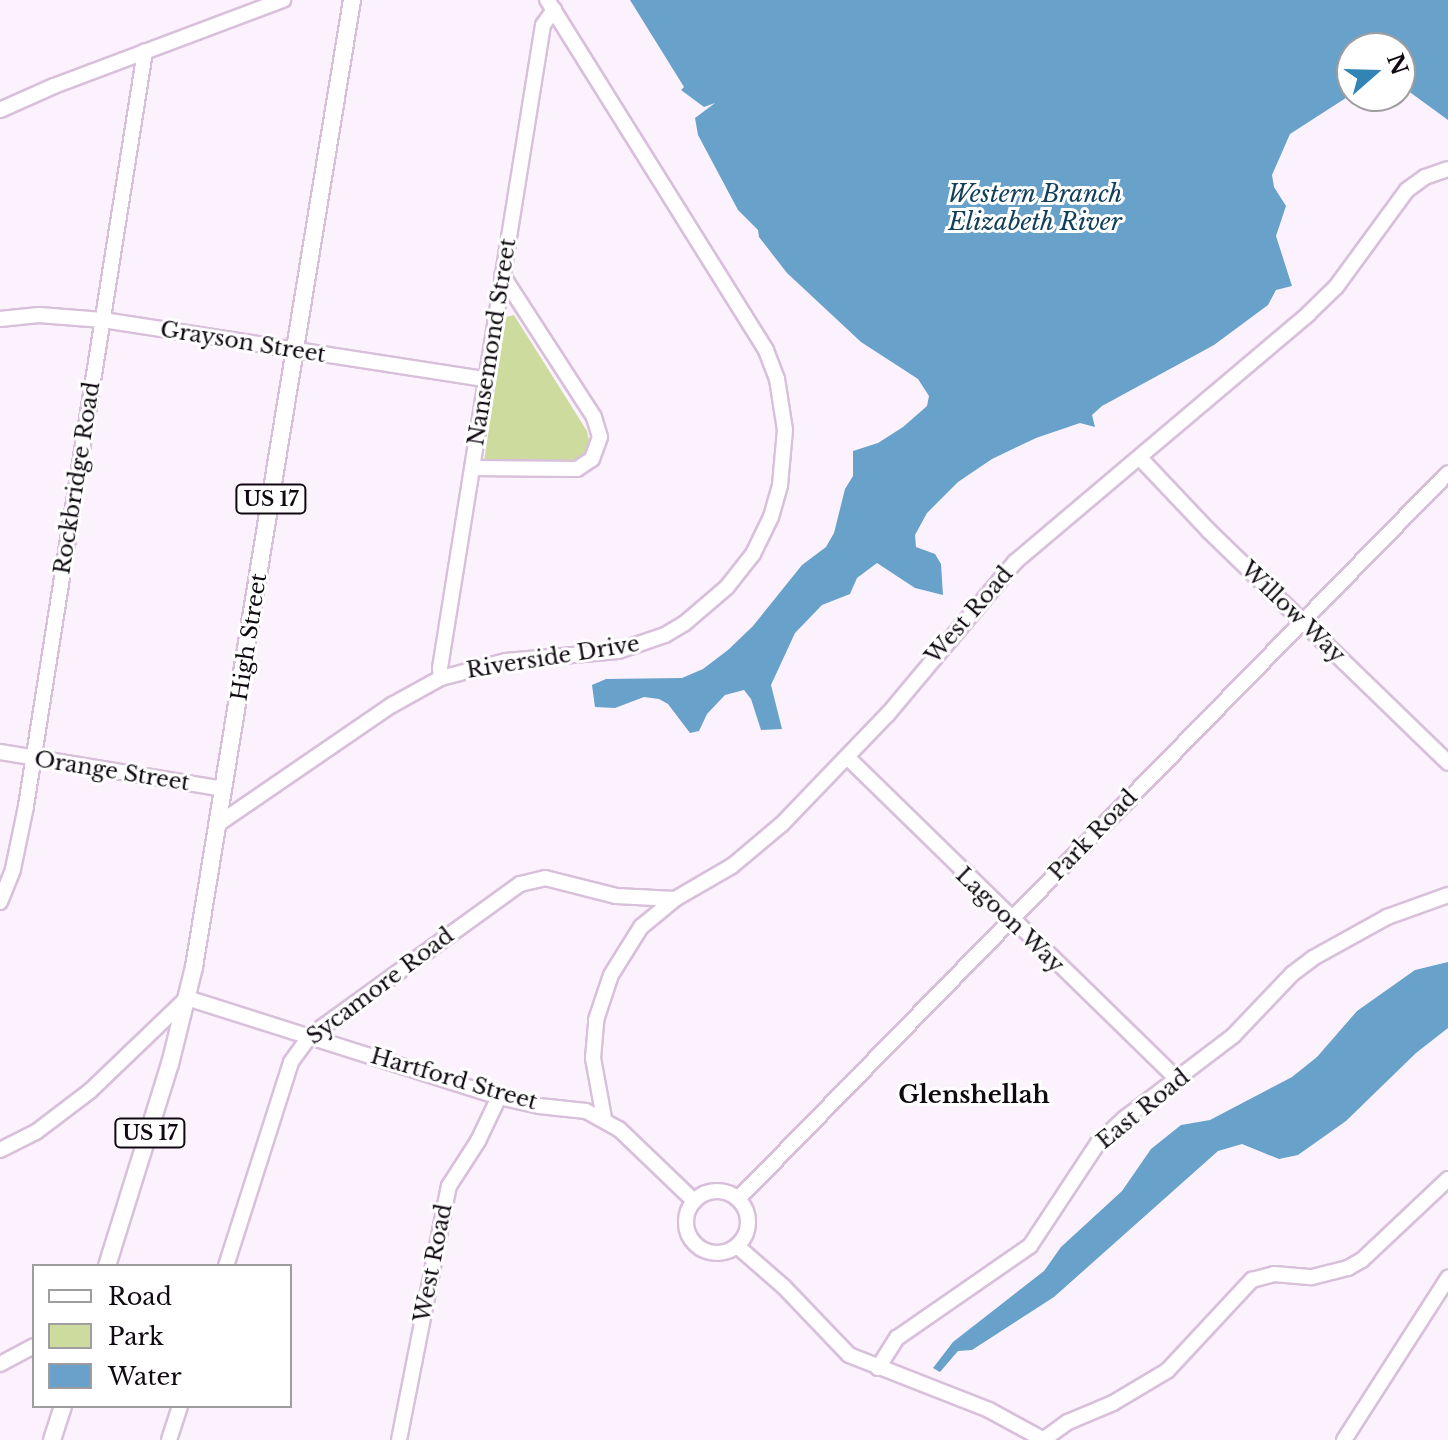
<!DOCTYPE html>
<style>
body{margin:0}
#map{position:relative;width:1448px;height:1440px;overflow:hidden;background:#fcf2fe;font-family:"Libre Baskerville",serif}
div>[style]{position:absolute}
.green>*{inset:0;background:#cddc9e}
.water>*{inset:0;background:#68a1c9}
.roads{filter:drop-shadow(2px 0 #d8c0db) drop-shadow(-2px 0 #d8c0db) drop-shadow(0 2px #d8c0db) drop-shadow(0 -2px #d8c0db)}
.minor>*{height:14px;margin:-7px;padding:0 7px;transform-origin:7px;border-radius:7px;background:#fff}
.minor>.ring{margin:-7px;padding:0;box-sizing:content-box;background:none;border:14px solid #fff;border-radius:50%}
.major>*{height:16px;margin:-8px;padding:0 8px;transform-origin:8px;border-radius:8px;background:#fff}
span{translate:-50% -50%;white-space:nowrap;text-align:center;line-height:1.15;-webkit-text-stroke:6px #fff;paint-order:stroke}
.shield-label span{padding:2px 6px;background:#fff;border:2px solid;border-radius:6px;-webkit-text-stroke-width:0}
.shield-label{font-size:20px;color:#100912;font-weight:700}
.street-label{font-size:22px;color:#100912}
.water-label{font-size:24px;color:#12405b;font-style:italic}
.neighbourhood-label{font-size:24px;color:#100912;font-weight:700}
.legend{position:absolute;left:32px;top:1264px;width:260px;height:144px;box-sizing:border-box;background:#fff;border:2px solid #9f9da0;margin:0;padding:10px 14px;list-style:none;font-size:24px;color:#100912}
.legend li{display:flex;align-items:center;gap:16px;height:40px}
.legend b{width:40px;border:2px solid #9f9da0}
.north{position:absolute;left:1336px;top:32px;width:80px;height:80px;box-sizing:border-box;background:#fff;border:2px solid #9f9da0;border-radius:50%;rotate:70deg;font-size:22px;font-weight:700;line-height:32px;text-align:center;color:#100912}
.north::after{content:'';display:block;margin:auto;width:28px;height:36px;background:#3284b5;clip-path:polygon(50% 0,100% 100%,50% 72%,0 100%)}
</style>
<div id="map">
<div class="green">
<div style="clip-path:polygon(514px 315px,587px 431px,590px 444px,584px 456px,572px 463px,484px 461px,506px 317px)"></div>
</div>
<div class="water">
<div style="clip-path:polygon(630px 0,1448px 0,1448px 120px,1400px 85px,1400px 48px,1352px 48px,1352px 94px,1290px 134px,1272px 175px,1274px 187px,1286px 206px,1276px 236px,1292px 286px,1276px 290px,1268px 305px,1214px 345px,1102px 406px,1092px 415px,1095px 427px,1080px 423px,1036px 438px,992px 459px,958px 482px,927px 513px,915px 535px,916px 547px,935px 554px,941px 564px,943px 595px,915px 588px,877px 563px,857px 578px,850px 594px,822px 605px,795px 633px,771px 685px,782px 729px,761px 730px,751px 699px,744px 690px,725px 695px,707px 714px,699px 731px,690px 733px,668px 704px,659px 699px,644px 697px,615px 708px,595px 707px,592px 685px,606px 679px,682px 678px,703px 669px,728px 650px,753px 626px,802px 565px,826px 547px,834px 533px,845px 489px,853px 476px,853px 451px,878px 443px,903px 427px,927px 406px,929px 396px,918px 379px,861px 342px,787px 273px,759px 237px,758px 230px,738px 210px,698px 135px,695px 118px,715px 103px,704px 107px,681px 90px,684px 87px)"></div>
<div style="clip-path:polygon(1448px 962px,1448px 1028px,1416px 1053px,1346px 1121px,1298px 1155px,1279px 1159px,1242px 1144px,1218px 1151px,1054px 1297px,972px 1350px,958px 1351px,940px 1372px,933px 1368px,953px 1342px,1044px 1271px,1061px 1247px,1122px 1191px,1151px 1149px,1181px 1125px,1210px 1120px,1292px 1077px,1317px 1057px,1357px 1011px,1415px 970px)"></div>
</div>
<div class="roads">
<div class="minor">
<div style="left:0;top:110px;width:59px;rotate:-24deg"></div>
<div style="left:54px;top:86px;width:245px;rotate:-20.6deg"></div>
<div style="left:0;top:319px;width:39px;rotate:-6deg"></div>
<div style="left:39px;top:315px;width:64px;rotate:4.5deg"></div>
<div style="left:103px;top:320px;width:388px;rotate:8.8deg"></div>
<div style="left:1140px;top:458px;width:100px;rotate:46.6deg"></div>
<div style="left:1209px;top:531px;width:333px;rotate:44.1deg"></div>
<div style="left:472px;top:468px;width:105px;rotate:0.5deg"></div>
<div style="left:577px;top:469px;width:18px;rotate:-34deg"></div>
<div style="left:592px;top:459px;width:23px;rotate:-70deg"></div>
<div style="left:600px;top:437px;width:21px;rotate:-107deg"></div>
<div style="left:594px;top:417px;width:169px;rotate:-122.9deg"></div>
<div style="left:441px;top:678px;width:10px;rotate:-96deg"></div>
<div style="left:440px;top:668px;width:651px;rotate:-80.9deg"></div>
<div style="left:543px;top:25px;width:19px;rotate:-54deg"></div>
<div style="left:0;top:752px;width:227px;rotate:9.4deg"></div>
<div style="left:847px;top:757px;width:461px;rotate:44.3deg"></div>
<div style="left:218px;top:824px;width:211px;rotate:-34.4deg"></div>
<div style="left:392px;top:705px;width:56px;rotate:-28.9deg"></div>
<div style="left:441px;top:678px;width:67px;rotate:-14.7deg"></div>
<div style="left:506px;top:661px;width:112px;rotate:-5.1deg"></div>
<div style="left:618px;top:651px;width:50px;rotate:-18.8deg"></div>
<div style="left:665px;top:635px;width:23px;rotate:-31deg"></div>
<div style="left:685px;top:623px;width:55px;rotate:-40.6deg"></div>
<div style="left:727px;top:587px;width:42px;rotate:-51.8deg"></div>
<div style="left:753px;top:554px;width:41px;rotate:-64.1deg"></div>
<div style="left:771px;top:517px;width:33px;rotate:-74deg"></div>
<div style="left:780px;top:485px;width:55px;rotate:-84.8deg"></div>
<div style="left:785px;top:430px;width:52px;rotate:-98.9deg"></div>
<div style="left:777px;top:379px;width:31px;rotate:-111deg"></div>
<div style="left:766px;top:350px;width:413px;rotate:-122deg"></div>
<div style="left:0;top:902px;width:35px;rotate:-68deg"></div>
<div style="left:13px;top:869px;width:64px;rotate:-78.3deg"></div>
<div style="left:26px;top:806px;width:764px;rotate:-81.04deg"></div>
<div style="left:604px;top:1118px;width:61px;rotate:-100.4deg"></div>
<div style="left:593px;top:1058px;width:38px;rotate:-85deg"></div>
<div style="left:596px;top:1020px;width:47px;rotate:-71.6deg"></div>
<div style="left:611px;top:975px;width:57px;rotate:-58deg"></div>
<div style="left:641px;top:927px;width:44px;rotate:-39.5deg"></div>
<div style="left:675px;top:899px;width:66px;rotate:-30.1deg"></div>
<div style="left:732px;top:866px;width:65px;rotate:-40deg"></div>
<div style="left:782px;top:824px;width:153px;rotate:-46.1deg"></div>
<div style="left:888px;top:714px;width:198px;rotate:-50.1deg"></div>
<div style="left:1015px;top:562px;width:384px;rotate:-40.2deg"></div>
<div style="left:1308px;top:314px;width:39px;rotate:-44deg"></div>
<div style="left:1336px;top:287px;width:120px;rotate:-53.8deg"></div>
<div style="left:1407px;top:190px;width:22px;rotate:-36deg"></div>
<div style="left:1425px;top:177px;width:24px;rotate:-19deg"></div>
<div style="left:0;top:1150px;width:40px;rotate:-26.6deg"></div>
<div style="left:36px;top:1132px;width:68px;rotate:-37.2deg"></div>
<div style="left:90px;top:1091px;width:134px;rotate:-43.8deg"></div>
<div style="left:187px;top:998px;width:327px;rotate:17.6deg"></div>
<div style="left:499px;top:1097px;width:41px;rotate:12.7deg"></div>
<div style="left:539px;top:1106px;width:47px;rotate:6.1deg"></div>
<div style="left:586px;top:1111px;width:38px;rotate:29deg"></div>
<div style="left:619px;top:1129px;width:104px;rotate:43.8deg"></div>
<div class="ring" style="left:686px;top:1191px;width:48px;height:48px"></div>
<div style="left:738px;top:1199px;width:1015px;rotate:-45.64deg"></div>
<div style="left:737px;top:1246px;width:62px;rotate:41.1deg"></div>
<div style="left:784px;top:1287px;width:94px;rotate:46.3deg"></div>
<div style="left:849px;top:1355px;width:150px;rotate:21.4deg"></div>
<div style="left:989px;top:1410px;width:63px;rotate:28.6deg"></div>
<div style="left:226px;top:1266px;width:214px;rotate:-72.3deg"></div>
<div style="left:291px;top:1062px;width:32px;rotate:-54deg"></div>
<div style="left:310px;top:1036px;width:259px;rotate:-35.9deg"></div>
<div style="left:520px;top:884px;width:26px;rotate:-13deg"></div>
<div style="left:545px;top:878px;width:73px;rotate:14.2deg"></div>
<div style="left:616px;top:896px;width:59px;rotate:2.9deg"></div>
<div style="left:0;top:1364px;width:38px;rotate:-28deg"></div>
<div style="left:878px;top:1368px;width:36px;rotate:-58deg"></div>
<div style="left:897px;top:1338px;width:162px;rotate:-34.7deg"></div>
<div style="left:1030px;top:1246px;width:123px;rotate:-56.6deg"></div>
<div style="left:1098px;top:1143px;width:37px;rotate:-43deg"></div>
<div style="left:1125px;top:1118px;width:136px;rotate:-37.2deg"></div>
<div style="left:1233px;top:1036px;width:86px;rotate:-46.4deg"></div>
<div style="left:1292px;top:974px;width:26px;rotate:-37deg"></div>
<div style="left:1313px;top:958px;width:85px;rotate:-29deg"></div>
<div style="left:1387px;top:917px;width:65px;rotate:-19.8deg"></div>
<div style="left:169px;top:1440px;width:36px;rotate:-72deg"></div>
<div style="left:399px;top:1440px;width:259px;rotate:-78.9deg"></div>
<div style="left:449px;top:1186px;width:54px;rotate:-57.2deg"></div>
<div style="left:478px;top:1141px;width:49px;rotate:-64.5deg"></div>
<div style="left:1043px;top:1440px;width:31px;rotate:-36deg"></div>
<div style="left:1068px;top:1422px;width:49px;rotate:-22.9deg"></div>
<div style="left:1113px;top:1403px;width:63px;rotate:-30.7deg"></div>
<div style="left:1167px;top:1371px;width:125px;rotate:-47deg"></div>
<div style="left:1252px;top:1280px;width:23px;rotate:-15deg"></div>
<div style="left:1274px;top:1274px;width:38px;rotate:5deg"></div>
<div style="left:1312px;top:1277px;width:37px;rotate:-14deg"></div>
<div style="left:1348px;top:1268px;width:16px;rotate:-30deg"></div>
<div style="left:1362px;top:1260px;width:118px;rotate:-43.3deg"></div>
<div style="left:1344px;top:1440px;width:193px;rotate:-57.3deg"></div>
</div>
<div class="major">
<div style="left:107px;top:1266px;width:212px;rotate:-72.7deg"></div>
<div style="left:170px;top:1064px;width:100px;rotate:-76.1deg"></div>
<div style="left:194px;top:967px;width:980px;rotate:-80.72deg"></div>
<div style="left:52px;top:1440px;width:36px;rotate:-72deg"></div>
</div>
</div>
<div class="shield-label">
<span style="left:271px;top:499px">US 17</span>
<span style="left:150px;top:1133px">US 17</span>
</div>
<div class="street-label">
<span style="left:243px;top:342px;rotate:9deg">Grayson Street</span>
<span style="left:492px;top:342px;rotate:-81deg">Nansemond Street</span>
<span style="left:77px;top:478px;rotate:-81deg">Rockbridge Road</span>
<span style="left:1293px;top:612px;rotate:44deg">Willow Way</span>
<span style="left:969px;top:615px;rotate:-49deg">West Road</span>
<span style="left:249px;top:637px;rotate:-81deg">High Street</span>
<span style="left:553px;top:657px;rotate:-9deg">Riverside Drive</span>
<span style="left:112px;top:771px;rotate:9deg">Orange Street</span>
<span style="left:1093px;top:835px;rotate:-46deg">Park Road</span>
<span style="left:1010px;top:920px;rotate:44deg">Lagoon Way</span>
<span style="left:380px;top:986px;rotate:-37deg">Sycamore Road</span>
<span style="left:454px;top:1079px;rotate:16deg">Hartford Street</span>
<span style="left:1143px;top:1109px;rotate:-39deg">East Road</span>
<span style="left:433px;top:1263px;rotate:-79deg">West Road</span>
</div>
<div class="water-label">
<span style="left:1035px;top:208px">Western Branch<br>Elizabeth River</span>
</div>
<div class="neighbourhood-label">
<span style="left:974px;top:1095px">Glenshellah</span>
</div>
<ul class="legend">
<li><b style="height:10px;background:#fff"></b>Road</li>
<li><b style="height:22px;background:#cddc9e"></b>Park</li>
<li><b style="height:22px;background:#68a1c9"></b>Water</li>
</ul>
<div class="north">N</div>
</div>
